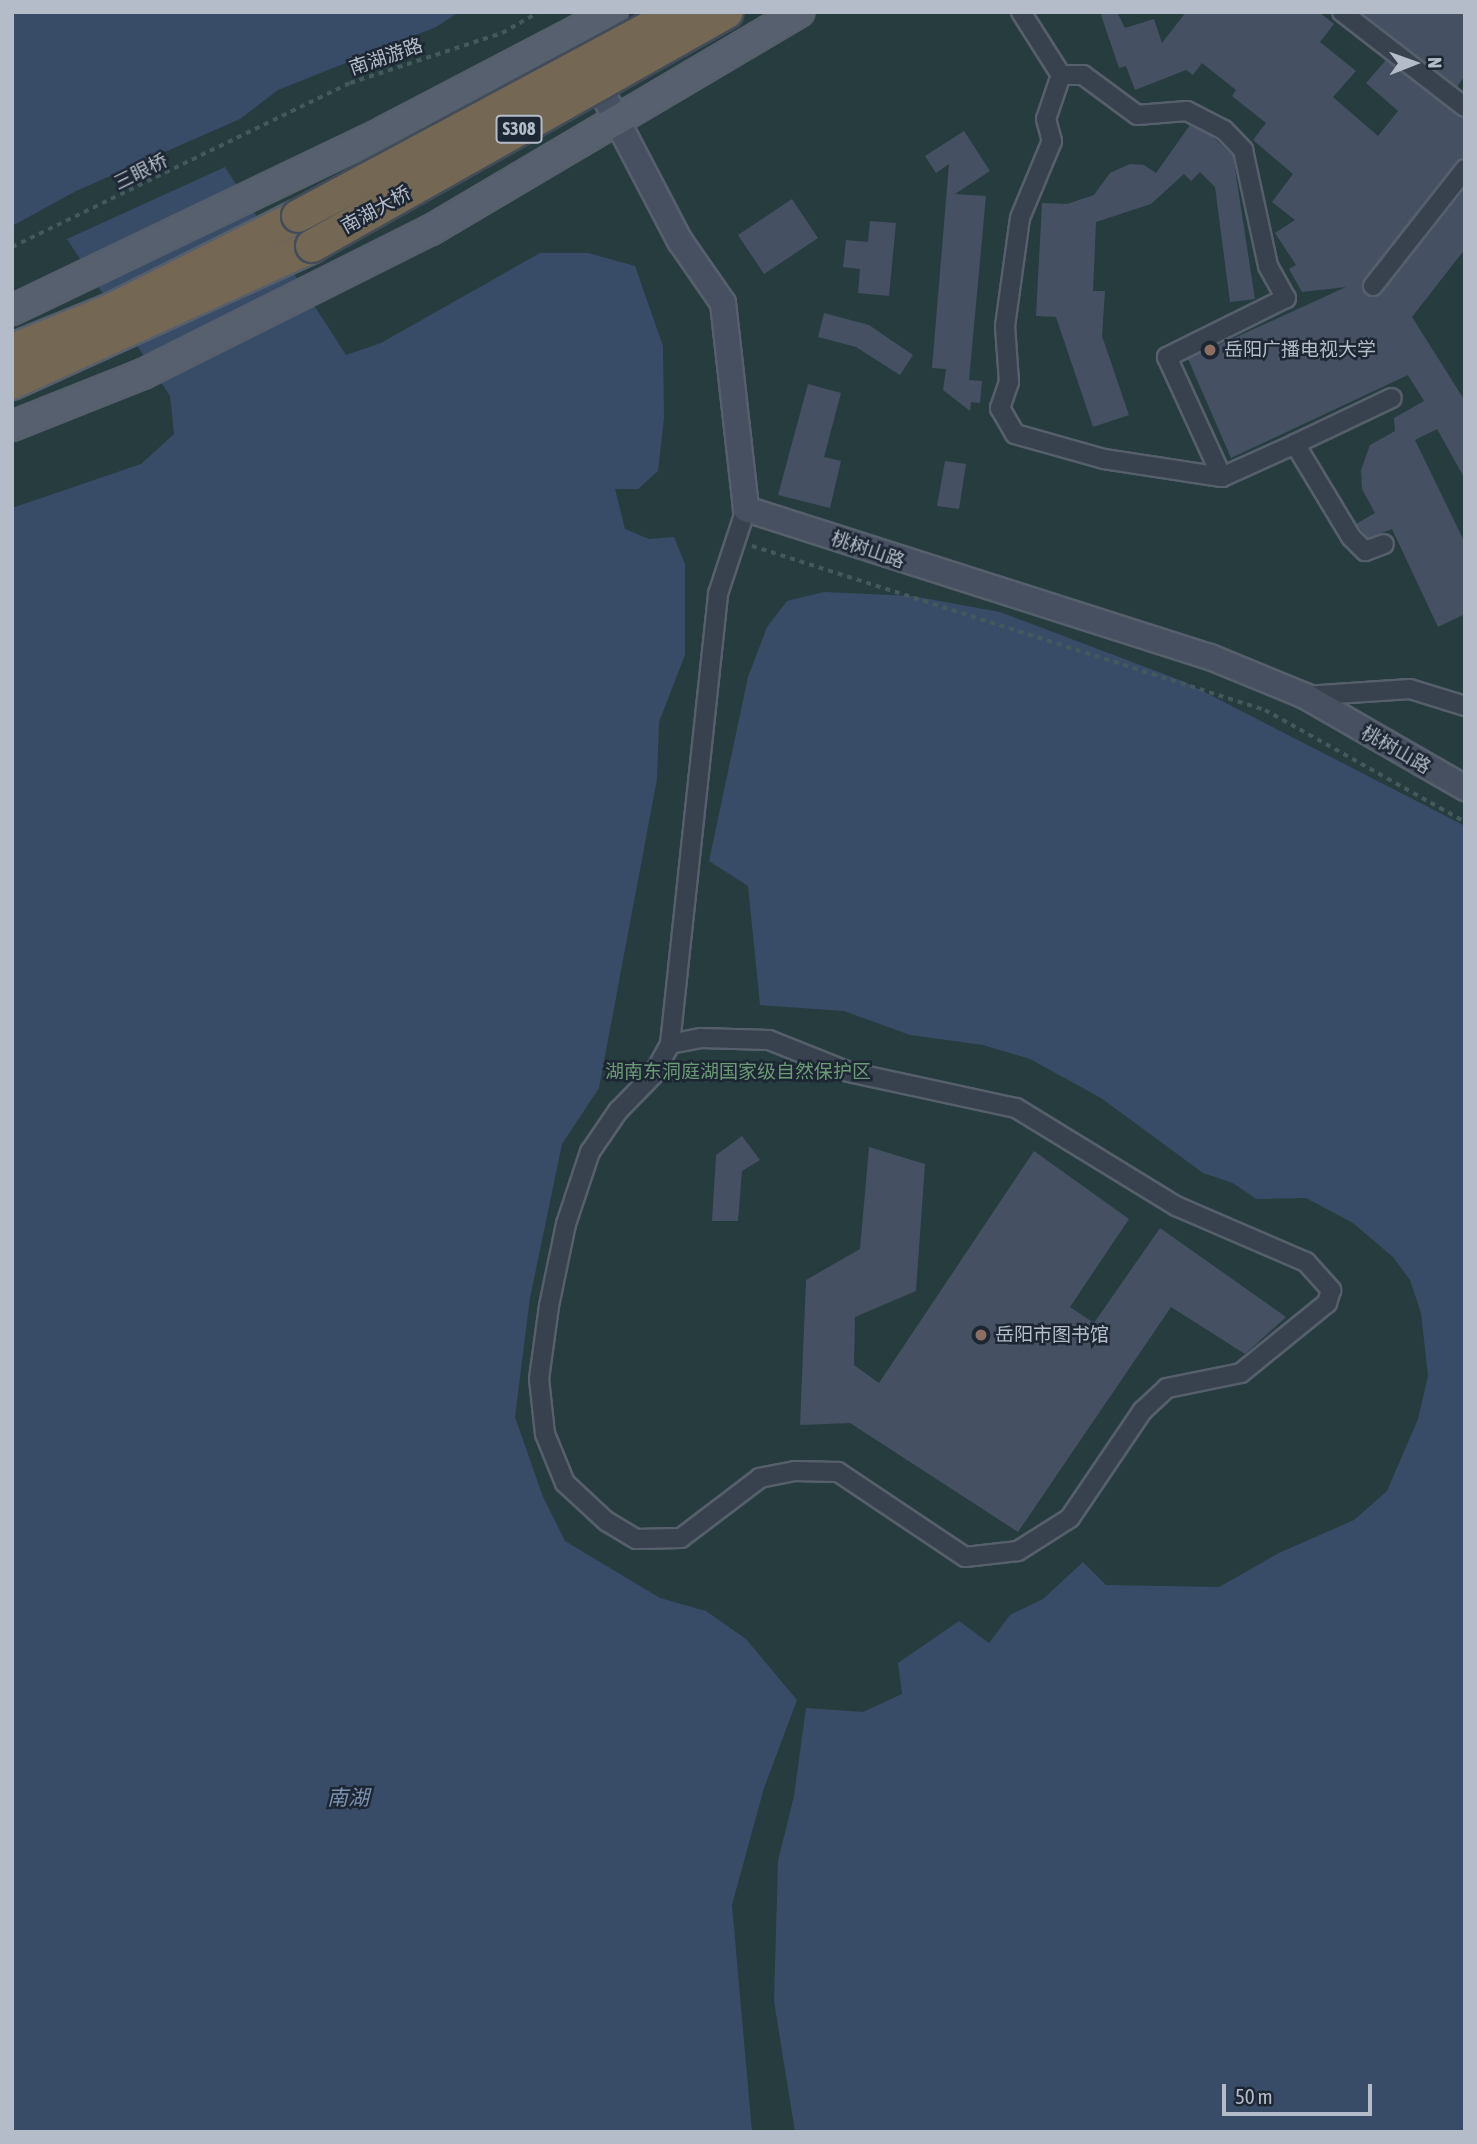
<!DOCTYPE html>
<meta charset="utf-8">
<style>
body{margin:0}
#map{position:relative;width:1477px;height:2144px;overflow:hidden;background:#242f3e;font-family:"Asap Condensed","Noto Sans SC",sans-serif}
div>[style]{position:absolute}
.green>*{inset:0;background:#263c3f}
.water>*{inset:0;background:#394c67}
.building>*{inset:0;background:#455162}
.path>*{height:3.5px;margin-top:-1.75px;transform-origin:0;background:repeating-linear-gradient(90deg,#44595c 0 5px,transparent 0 10px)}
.roads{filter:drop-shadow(2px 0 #565f6c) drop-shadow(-2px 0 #565f6c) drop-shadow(0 2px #565f6c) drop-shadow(0 -2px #565f6c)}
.street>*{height:18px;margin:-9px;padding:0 9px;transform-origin:9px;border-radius:9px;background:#38414e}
.secondary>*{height:24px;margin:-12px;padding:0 12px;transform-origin:12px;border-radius:12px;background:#465061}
.primary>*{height:28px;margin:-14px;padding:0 14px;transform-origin:14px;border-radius:14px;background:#56606e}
.highway>*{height:32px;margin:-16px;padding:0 16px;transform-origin:16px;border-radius:16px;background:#746855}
.bridges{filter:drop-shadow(2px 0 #434c59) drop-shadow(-2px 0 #434c59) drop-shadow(0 2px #434c59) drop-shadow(0 -2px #434c59)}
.highway-bridge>*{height:32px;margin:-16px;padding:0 16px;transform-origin:16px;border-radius:16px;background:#746855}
.dots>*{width:19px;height:19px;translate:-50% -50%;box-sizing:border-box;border:4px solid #1d2633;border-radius:50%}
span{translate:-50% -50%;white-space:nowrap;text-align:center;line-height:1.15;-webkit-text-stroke:5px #1d2633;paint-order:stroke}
.shield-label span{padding:2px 5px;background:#1d2633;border:2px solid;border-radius:5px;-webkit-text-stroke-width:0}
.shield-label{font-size:18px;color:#b4bcc9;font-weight:700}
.street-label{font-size:19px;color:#b4bcc9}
.poi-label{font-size:19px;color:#b4bcc9}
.left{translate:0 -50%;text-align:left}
.park-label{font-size:19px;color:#6b9a76}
.water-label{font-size:21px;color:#7c92b1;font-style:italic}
.frame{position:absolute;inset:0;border:14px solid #b4bcc9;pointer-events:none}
.north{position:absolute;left:1379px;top:28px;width:70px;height:70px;-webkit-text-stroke:5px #1d2633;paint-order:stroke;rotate:89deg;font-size:19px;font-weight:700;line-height:28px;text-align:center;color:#b4bcc9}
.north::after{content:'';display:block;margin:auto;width:24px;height:32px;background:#b4bcc9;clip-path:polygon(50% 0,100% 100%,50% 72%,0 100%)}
.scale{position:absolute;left:1222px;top:2084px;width:150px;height:32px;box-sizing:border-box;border:4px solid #b4bcc9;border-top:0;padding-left:9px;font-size:21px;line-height:24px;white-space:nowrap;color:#b4bcc9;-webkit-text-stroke:5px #1d2633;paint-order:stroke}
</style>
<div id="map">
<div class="green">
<div style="clip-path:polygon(12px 12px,1465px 12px,1465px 2132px,12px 2132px)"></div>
</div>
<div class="water">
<div style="clip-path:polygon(12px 12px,459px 12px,436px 27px,278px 90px,240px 119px,76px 191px,12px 226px)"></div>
<div style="clip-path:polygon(225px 167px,346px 355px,381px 343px,540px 253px,588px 253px,635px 266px,663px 346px,664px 418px,658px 471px,638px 489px,615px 489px,625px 529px,649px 539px,674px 537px,685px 564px,685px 655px,659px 722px,657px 779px,599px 1088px,562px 1144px,530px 1298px,515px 1417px,543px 1497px,565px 1541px,660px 1598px,706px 1611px,746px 1639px,797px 1700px,764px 1788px,732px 1905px,752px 2132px,12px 2132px,12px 508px,141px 464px,174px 434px,170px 396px,67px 239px)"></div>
<div style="clip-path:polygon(824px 592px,912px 596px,1000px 612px,1185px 682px,1465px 826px,1465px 2132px,795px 2132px,774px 2001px,778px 1861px,794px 1796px,806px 1708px,863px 1712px,902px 1694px,898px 1663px,959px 1621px,989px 1643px,1010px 1615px,1043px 1599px,1083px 1562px,1106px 1585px,1219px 1587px,1279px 1553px,1354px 1520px,1387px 1491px,1418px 1419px,1428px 1376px,1421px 1313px,1410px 1280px,1393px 1257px,1353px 1223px,1306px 1198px,1256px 1199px,1233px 1183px,1203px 1173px,1101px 1098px,1030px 1059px,983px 1045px,910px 1035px,844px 1011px,760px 1005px,748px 886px,709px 861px,748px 677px,767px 627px,787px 601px)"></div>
</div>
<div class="building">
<div style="clip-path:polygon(1100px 12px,1117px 12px,1125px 28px,1154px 19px,1162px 43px,1186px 12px,1319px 12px,1334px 24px,1320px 42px,1356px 71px,1333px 97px,1378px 136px,1398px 111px,1366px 83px,1386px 60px,1465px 119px,1465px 158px,1456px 162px,1362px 285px,1371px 297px,1381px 294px,1465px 188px,1465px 249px,1412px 317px,1465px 401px,1465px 479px,1437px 429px,1415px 440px,1465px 543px,1465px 614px,1438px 627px,1392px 529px,1368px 538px,1356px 524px,1375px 513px,1362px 489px,1361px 470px,1370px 445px,1395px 431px,1394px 418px,1424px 401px,1408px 375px,1231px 458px,1188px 359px,1346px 287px,1302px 292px,1289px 269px,1296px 265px,1275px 233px,1295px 220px,1272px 202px,1293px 174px,1253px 140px,1266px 123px,1232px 96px,1236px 90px,1202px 63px,1193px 75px,1186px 70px,1135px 90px,1126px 66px,1119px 68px)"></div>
<div style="clip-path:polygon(1361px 12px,1465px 12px,1465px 75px,1457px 87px)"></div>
<div style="clip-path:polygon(1190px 125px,1213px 137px,1233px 156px,1255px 299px,1230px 302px,1215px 187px,1200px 172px,1191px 181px,1184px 174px,1151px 204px,1096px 222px,1093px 291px,1105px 291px,1102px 336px,1129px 415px,1093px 427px,1056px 317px,1036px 316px,1042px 203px,1067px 204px,1094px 195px,1110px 173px,1130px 164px,1144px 165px,1156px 173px)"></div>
<div style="clip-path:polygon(964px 131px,990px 171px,955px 194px,986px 196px,969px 380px,982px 381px,980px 403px,971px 402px,970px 411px,943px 390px,946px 369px,932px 368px,949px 164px,936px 173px,925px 156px)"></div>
<div style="clip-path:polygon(792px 199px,818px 238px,764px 274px,738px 235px)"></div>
<div style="clip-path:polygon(870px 221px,896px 223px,889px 296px,858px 293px,860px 269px,843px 267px,846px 240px,868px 242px)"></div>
<div style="clip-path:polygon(824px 313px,869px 325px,913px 355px,900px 375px,856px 347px,818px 337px)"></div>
<div style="clip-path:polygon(808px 384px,841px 393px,824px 457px,841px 461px,830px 508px,778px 495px)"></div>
<div style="clip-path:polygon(945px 461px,966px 464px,959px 509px,937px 506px)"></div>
<div style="clip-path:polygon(742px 1136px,760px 1160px,742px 1171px,738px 1221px,712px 1221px,716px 1155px)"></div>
<div style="clip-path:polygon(869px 1147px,925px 1164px,916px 1291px,855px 1317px,854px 1365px,879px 1383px,1034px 1151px,1129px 1219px,1070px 1307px,1094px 1323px,1160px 1228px,1286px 1317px,1245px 1354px,1171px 1307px,1018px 1532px,850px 1423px,800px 1425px,806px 1280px,860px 1249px)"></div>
</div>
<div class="path">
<div style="left:12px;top:247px;width:376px;rotate:-25.9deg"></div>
<div style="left:350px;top:83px;width:160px;rotate:-18.2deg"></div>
<div style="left:502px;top:33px;width:43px;rotate:-29.6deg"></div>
<div style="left:752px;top:546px;width:539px;rotate:17.73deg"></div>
<div style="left:1265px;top:710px;width:229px;rotate:29.2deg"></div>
</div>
<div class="roads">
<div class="street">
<div style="left:1021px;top:12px;width:75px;rotate:57.6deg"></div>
<div style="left:1061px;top:75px;width:46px;rotate:108.8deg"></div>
<div style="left:1046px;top:119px;width:23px;rotate:75deg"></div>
<div style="left:1052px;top:141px;width:83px;rotate:112.6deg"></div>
<div style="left:1020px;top:218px;width:109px;rotate:97.9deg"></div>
<div style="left:1005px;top:326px;width:56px;rotate:85.9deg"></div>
<div style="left:1009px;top:382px;width:28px;rotate:109deg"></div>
<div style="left:1000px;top:408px;width:30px;rotate:60deg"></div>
<div style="left:1015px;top:434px;width:92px;rotate:15.7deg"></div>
<div style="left:1104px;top:459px;width:119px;rotate:8.7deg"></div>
<div style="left:1222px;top:477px;width:80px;rotate:-24.3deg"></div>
<div style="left:1295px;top:444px;width:109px;rotate:58.9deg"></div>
<div style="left:1351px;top:537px;width:20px;rotate:45deg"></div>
<div style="left:1365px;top:551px;width:20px;rotate:-20deg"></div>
<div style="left:1342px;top:12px;width:155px;rotate:37.7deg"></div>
<div style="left:1061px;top:75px;width:22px"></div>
<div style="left:1083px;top:75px;width:67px;rotate:36.5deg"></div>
<div style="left:1137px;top:115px;width:50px;rotate:-4.6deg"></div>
<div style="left:1187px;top:111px;width:42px;rotate:27.2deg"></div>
<div style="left:1224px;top:130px;width:28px;rotate:46deg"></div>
<div style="left:1243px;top:150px;width:119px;rotate:77.8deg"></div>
<div style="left:1268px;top:266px;width:37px;rotate:61deg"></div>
<div style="left:1286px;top:298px;width:133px;rotate:153.6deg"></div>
<div style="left:1167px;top:357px;width:132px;rotate:65.4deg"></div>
<div style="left:1373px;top:286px;width:149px;rotate:-51.8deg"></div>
<div style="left:1295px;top:444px;width:107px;rotate:-25.4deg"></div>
<div style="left:1305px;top:696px;width:105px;rotate:-3.8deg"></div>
<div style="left:1410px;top:689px;width:58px;rotate:17.2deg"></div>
<div style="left:670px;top:1044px;width:32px;rotate:-11deg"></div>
<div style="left:701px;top:1038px;width:68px;rotate:1.7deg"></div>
<div style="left:769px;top:1040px;width:86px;rotate:21.8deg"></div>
<div style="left:849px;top:1072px;width:171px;rotate:12.2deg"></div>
<div style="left:1016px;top:1108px;width:188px;rotate:31.5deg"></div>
<div style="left:1176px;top:1206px;width:142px;rotate:23.3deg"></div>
<div style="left:1306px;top:1262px;width:38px;rotate:48deg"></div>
<div style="left:1331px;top:1290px;width:14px;rotate:107deg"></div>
<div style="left:1327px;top:1303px;width:111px;rotate:140.9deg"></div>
<div style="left:1241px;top:1373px;width:76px;rotate:168.5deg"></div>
<div style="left:1167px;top:1388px;width:33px;rotate:137deg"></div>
<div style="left:1143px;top:1410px;width:130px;rotate:124.1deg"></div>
<div style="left:1070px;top:1518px;width:62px;rotate:147.6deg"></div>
<div style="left:1018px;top:1551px;width:53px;rotate:173.5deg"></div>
<div style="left:965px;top:1557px;width:153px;rotate:-146.2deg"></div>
<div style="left:838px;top:1472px;width:43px;rotate:-178.7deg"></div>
<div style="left:795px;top:1471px;width:36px;rotate:169deg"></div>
<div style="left:760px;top:1478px;width:99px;rotate:142.8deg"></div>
<div style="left:681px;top:1538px;width:45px;rotate:178.7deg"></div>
<div style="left:636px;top:1539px;width:35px;rotate:-149deg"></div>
<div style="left:606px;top:1521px;width:56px;rotate:-137.2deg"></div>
<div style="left:565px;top:1483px;width:53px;rotate:-112.2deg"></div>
<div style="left:545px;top:1434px;width:55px;rotate:-96.2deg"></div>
<div style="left:539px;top:1379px;width:74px;rotate:-82.2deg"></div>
<div style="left:549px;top:1306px;width:84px;rotate:-78.3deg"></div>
<div style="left:566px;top:1224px;width:76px;rotate:-71.6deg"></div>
<div style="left:590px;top:1152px;width:50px;rotate:-55.7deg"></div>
<div style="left:618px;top:1111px;width:50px;rotate:-45.8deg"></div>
<div style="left:653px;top:1075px;width:35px;rotate:-61deg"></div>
<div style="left:670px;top:1044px;width:453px;rotate:-83.9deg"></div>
<div style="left:718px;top:594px;width:89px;rotate:-71.8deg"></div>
</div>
<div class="secondary">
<div style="left:591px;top:71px;width:192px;rotate:62.4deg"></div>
<div style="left:680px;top:241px;width:75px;rotate:55.3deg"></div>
<div style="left:723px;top:303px;width:207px;rotate:83.6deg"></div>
<div style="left:746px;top:509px;width:487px;rotate:17.7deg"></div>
<div style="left:1210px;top:657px;width:103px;rotate:22.3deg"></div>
<div style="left:1305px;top:696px;width:185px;rotate:29.9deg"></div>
</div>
<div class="primary">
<div style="left:12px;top:310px;width:414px;rotate:-25.6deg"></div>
<div style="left:385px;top:131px;width:257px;rotate:-27.6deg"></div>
<div style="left:12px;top:426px;width:141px;rotate:-21.7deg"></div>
<div style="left:143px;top:374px;width:322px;rotate:-26.6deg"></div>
<div style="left:431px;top:230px;width:428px;rotate:-30.6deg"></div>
</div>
<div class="highway">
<div style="left:12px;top:350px;width:107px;rotate:-22deg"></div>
<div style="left:111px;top:310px;width:209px;rotate:-26.7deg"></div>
<div style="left:12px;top:383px;width:330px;rotate:-24.5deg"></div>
</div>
</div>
<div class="bridges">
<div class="highway-bridge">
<div style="left:298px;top:216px;width:431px;rotate:-28.2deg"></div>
<div style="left:312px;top:246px;width:476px;rotate:-29.4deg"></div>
</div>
</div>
<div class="dots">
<div style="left:1210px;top:350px;background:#8d6e63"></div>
<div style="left:981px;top:1335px;background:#8d6e63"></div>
</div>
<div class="shield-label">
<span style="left:519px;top:129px">S308</span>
</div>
<div class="street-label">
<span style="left:386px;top:57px;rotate:-19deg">南湖游路</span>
<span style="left:141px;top:172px;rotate:-26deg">三眼桥</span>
<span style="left:376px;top:210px;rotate:-29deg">南湖大桥</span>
<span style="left:868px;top:550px;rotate:19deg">桃树山路</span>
<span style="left:1396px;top:750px;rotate:30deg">桃树山路</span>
</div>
<div class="poi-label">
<span class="left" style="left:1224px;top:350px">岳阳广播电视大学</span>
<span class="left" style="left:995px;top:1335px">岳阳市图书馆</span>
</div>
<div class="park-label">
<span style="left:738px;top:1072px">湖南东洞庭湖国家级自然保护区</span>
</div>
<div class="water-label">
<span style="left:348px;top:1797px">南湖</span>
</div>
<div class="frame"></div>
<div class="north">N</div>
<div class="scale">50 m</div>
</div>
